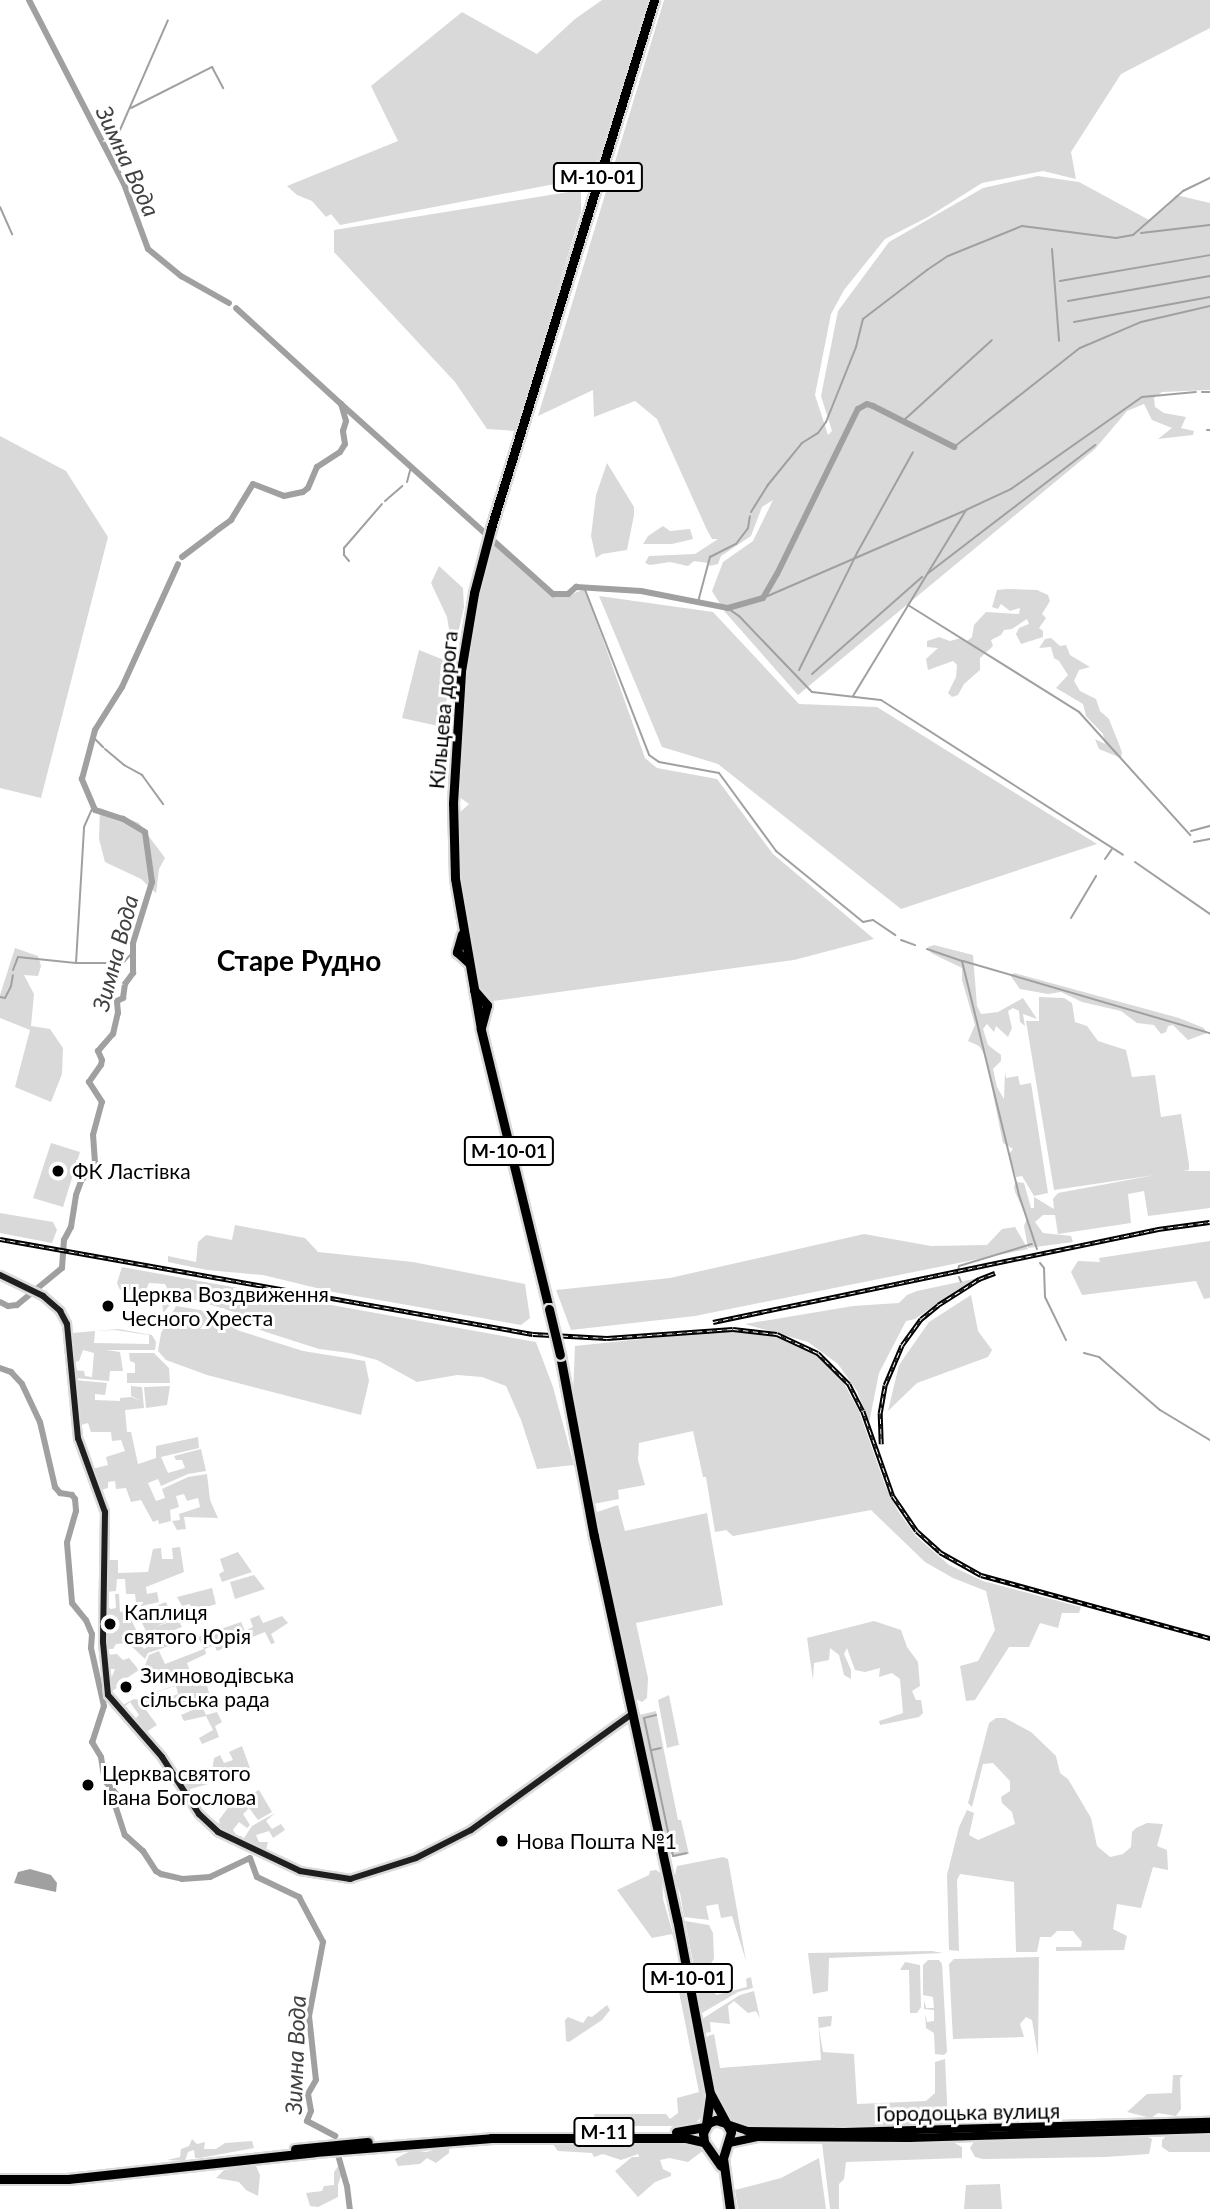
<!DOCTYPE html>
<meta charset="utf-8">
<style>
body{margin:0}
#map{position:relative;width:1210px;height:2209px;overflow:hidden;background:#fff;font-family:Lato,sans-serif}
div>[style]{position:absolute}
.green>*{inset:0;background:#d9d9d9}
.water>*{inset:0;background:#a0a0a0}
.stream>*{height:2px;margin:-1px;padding:0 1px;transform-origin:1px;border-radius:1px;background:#a0a0a0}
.river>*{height:6px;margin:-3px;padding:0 3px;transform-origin:3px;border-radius:3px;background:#a0a0a0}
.roads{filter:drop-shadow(2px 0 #dbdbdb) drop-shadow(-2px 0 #dbdbdb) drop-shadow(0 2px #dbdbdb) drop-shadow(0 -2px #dbdbdb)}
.secondary>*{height:6px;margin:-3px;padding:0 3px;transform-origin:3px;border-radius:3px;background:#1f1f1f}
.primary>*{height:8px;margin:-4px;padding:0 4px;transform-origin:4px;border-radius:4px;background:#000}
.trunk>*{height:9px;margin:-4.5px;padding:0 4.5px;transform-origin:4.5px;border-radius:4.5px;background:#000}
.rail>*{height:4.5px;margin-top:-2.25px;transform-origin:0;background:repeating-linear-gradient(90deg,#fff 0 5px,#000 0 10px);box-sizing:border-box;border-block:2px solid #000}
.bridges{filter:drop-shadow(2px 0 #dbdbdb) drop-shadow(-2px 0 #dbdbdb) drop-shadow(0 2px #dbdbdb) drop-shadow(0 -2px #dbdbdb)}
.trunk-bridge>*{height:9px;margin:-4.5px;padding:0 4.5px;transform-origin:4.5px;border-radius:4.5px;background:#000}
.dots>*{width:19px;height:19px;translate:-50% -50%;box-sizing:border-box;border:4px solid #fff;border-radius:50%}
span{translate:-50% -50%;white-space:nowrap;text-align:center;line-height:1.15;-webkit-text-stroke:6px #fff;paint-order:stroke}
.shield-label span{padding:2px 5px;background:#fff;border:2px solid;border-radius:5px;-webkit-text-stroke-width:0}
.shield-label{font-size:19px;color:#000;font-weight:700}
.street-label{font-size:21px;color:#000}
.poi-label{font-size:21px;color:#000}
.left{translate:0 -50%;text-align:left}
.water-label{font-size:23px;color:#414141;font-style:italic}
.district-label{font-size:28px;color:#000;font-weight:700}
</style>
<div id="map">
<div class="green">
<div style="clip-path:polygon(602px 0,648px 0,599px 158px,586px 178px,340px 225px,331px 214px,326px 217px,312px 201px,297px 195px,287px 186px,398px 141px,371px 86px,462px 12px,537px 54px,575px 19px)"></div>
<div style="clip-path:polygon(664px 0,1210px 0,1210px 28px,1121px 74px,1071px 152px,1076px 179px,1043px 171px,982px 183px,928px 217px,885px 239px,844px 290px,831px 314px,815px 395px,828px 435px,832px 431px,821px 396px,838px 311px,889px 242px,983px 188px,1038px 176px,1079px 182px,1149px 220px,1167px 207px,1176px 195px,1210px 203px,1210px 390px,1162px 392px,1154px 398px,1155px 407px,1164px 413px,1186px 417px,1181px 428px,1194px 431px,1193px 435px,1158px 439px,1172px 428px,1152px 420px,1144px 404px,1127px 411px,1095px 449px,798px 695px,725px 612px,712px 591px,723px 562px,753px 541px,773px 500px,762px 507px,751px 536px,721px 556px,718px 564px,710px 566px,708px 563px,694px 561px,688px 566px,670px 562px,650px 565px,645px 563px,649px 556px,695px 554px,718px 539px,712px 539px,707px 530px,657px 419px,635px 401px,594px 417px,593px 390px,538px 416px)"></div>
<div style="clip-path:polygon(581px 190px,581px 212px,516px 431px,487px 429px,455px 382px,334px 252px,334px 230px)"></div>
<div style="clip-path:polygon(0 436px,66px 471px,108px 537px,41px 798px,0 788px)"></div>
<div style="clip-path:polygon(607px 463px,634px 507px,634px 515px,627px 550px,602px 554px,596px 558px,591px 536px,596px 495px)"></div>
<div style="clip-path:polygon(663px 526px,670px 531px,690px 529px,693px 539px,672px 544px,643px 544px,648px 536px)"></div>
<div style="clip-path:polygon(492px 543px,552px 595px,567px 596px,585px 589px,645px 758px,657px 768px,717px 779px,773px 854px,874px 939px,794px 960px,493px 1001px,480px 994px,461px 885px,458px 837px,457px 815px,469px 804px,458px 796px,465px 669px,476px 605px)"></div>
<div style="clip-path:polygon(439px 566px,463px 588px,464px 607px,456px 642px,451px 641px,447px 617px,431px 583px)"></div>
<div style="clip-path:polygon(1007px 589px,1037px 590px,1048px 595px,1050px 601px,1042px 614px,1046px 618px,1039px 628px,1043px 631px,1043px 637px,1021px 644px,1016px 634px,1019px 628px,1029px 624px,1027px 619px,1012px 629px,1004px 630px,1001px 635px,991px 640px,993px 646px,980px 658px,980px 670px,964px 684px,958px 695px,952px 697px,948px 693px,956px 677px,957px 665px,953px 661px,928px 670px,926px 659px,938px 648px,927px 647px,927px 641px,939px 637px,950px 641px,961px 638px,967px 641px,972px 637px,974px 625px,986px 612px,1019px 614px,1020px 608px,1010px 611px,1001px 604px,998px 609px,992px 607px,997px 590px)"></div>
<div style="clip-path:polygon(599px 596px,713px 612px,799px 704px,877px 707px,1097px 844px,901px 909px,718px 764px,662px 747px)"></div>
<div style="clip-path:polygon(1051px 638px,1060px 646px,1066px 645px,1070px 655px,1090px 667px,1079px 670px,1074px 681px,1080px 691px,1096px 699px,1100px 711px,1109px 719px,1122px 752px,1121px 758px,1099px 749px,1095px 739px,1105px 744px,1103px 734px,1086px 716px,1083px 704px,1056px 688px,1068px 675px,1059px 661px,1054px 658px,1051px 647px,1039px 648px,1045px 639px)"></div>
<div style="clip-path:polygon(419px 650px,444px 660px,448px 696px,438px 726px,402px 718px)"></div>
<div style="clip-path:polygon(100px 808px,139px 823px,165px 858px,159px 869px,156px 893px,141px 879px,105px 862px,99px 839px)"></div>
<div style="clip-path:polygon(934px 945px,973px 955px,977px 1006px,981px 1014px,998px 1012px,1023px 998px,1037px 1019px,1023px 1014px,1025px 1026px,1020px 1022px,1019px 1011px,1013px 1008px,1008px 1011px,1012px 1028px,1008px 1037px,996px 1026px,994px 1032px,987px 1024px,983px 1029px,988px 1045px,1001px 1055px,1001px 1061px,993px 1069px,997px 1087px,1004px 1099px,1005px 1071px,1006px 1078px,1018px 1076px,1020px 1085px,1031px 1083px,1048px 1193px,1034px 1196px,1022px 1176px,1016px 1177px,1009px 1154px,1013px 1149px,1003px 1143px,985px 1055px,979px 1046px,968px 1041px,975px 1025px,962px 980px,962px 968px,931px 953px,928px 947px)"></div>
<div style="clip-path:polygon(15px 948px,38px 956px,41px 966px,38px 976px,24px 975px,34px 994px,31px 1026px,50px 1029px,63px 1048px,62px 1074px,51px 1102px,15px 1087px,30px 1030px,0 1018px,0 995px)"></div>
<div style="clip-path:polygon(1014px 973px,1179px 1018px,1204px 1028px,1207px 1033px,1188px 1040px,1173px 1025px,1168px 1026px,1166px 1032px,1161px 1034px,1154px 1025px,1137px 1023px,1121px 1011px,1082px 1002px,1061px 992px,1048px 994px,1020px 989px,1010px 975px)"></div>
<div style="clip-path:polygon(1039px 997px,1064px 998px,1072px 1003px,1075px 1022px,1087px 1026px,1098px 1041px,1126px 1050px,1132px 1077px,1155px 1075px,1161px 1117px,1181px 1114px,1189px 1164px,1189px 1170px,1183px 1171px,1210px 1171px,1210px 1208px,1148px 1216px,1144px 1191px,1128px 1194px,1131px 1223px,1058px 1234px,1055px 1215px,1043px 1215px,1035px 1222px,1043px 1233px,1071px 1236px,1073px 1242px,1028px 1248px,1024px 1226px,1027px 1218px,1015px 1192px,1014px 1186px,1017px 1182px,1024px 1183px,1031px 1208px,1034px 1208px,1034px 1197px,1054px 1209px,1053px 1199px,1058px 1193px,1155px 1175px,1054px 1190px,1026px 1021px,1039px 1021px)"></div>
<div style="clip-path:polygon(51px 1143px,80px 1152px,63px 1207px,33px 1198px)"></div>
<div style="clip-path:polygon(0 1213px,53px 1222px,57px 1230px,52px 1243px,0 1233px)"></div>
<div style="clip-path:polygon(235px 1225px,305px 1238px,318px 1252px,413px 1262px,525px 1284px,530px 1318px,521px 1325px,333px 1292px,263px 1275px,207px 1270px,168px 1262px,168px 1256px,196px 1262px,198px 1242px,206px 1235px,232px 1240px)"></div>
<div style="clip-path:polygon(1015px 1227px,1028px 1249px,695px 1316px,571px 1330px,556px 1290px,670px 1278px,864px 1234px,931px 1246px,987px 1245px,1002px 1229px)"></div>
<div style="clip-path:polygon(1210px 1241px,1210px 1298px,1204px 1299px,1196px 1281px,1082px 1295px,1071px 1272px,1078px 1261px,1100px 1262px,1099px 1258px)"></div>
<div style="clip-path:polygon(122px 1267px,536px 1342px,553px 1387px,574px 1465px,537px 1469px,521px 1420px,506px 1386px,482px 1377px,457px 1375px,417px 1382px,377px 1360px,350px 1353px,319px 1349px,269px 1333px,241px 1323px,237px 1313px,189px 1298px,173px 1301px,163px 1313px,162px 1296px,168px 1290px,165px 1284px,149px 1283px,146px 1290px,120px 1290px,117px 1283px)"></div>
<div style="clip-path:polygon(992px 1275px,957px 1290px,915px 1319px,906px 1321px,879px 1373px,869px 1423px,857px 1391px,838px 1364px,808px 1342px,745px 1324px,853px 1306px,899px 1303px,907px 1295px,917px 1291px)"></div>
<div style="clip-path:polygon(971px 1295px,978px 1331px,992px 1350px,988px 1357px,917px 1383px,888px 1411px,899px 1365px,929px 1322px)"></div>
<div style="clip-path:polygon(176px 1306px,206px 1311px,223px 1318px,237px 1330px,303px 1351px,365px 1361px,369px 1381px,361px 1415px,207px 1375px,166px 1360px,158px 1351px,161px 1333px)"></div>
<div style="clip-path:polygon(evenodd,118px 1329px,152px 1335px,156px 1342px,155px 1350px,106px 1350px,120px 1352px,123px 1371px,110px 1371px,109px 1381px,74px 1378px,73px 1370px,84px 1371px,85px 1376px,92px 1377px,94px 1353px,83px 1350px,79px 1361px,74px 1362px,72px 1333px,118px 1329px,115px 1330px,149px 1335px,149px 1344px,94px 1343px,95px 1331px,115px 1330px)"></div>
<div style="clip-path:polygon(728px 1330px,773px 1335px,796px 1343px,818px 1355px,839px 1374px,859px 1411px,885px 1485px,898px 1511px,916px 1536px,949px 1565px,983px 1581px,1081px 1607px,1079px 1613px,1062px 1613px,1058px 1628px,1040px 1623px,1029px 1647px,1009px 1647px,975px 1700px,966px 1701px,960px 1666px,978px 1661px,995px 1630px,986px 1591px,953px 1578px,925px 1562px,871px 1510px,733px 1536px,726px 1530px,715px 1532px,706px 1477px,703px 1477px,693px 1431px,639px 1443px,638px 1460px,645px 1485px,618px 1490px,619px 1499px,593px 1504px,573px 1394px,575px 1346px)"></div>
<div style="clip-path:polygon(129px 1353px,154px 1353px,169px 1368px,170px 1383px,127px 1383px,127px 1373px,135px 1373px,135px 1363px,130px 1361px)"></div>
<div style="clip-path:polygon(74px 1380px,107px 1383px,105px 1395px,95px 1394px,95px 1400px,120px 1401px,120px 1398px,131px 1397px,142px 1401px,131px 1396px,131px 1386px,142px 1387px,144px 1408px,125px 1410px,127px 1432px,131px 1432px,138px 1464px,156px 1458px,156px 1446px,198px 1437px,199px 1448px,161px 1457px,168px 1473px,185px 1468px,182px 1460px,176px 1460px,174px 1456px,201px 1449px,206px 1471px,188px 1474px,161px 1486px,158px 1479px,148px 1483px,156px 1501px,165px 1498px,162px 1489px,188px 1477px,207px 1474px,210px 1500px,218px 1518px,184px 1517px,186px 1529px,177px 1530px,172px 1521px,180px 1520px,179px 1514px,200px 1507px,198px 1498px,187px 1501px,184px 1494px,176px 1496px,179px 1507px,170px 1510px,171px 1521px,159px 1524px,158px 1520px,153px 1522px,141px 1500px,131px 1502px,126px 1488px,116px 1489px,115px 1481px,108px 1482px,108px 1488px,101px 1490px,92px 1469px,108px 1465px,106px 1457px,125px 1451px,121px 1440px,112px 1441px,111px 1432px,91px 1432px,88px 1423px,81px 1425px,81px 1433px)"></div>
<div style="clip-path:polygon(170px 1386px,167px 1405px,146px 1408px,144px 1387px)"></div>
<div style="clip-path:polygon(618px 1505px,625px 1531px,707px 1513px,723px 1605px,636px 1623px,648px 1678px,647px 1698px,642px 1702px,636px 1699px,594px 1519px,597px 1512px)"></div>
<div style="clip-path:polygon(180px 1547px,184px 1572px,146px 1587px,147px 1594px,157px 1592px,159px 1602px,129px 1609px,136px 1602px,135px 1594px,126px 1594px,125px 1579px,117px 1579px,116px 1591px,106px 1592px,109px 1560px,118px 1560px,118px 1573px,148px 1572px,153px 1549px,161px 1548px,162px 1559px,173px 1559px,172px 1548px)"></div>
<div style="clip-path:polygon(238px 1552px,252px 1572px,222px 1582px,219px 1574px,224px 1571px,220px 1559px)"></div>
<div style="clip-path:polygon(254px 1575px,265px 1589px,235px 1599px,230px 1582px)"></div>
<div style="clip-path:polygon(212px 1588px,216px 1604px,192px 1612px,190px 1604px,182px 1606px,177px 1597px)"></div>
<div style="clip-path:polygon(106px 1594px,107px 1606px,111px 1609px,116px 1608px,115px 1594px,119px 1594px,120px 1612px,127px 1610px,143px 1607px,147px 1608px,145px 1611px,127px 1611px,139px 1636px,146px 1631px,142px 1623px,161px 1615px,158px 1605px,166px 1602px,173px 1619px,155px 1627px,178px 1619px,182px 1627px,159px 1636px,155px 1629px,138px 1642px,144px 1649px,164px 1637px,172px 1645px,148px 1653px,145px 1659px,128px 1643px,116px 1644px,113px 1649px,106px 1649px)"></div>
<div style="clip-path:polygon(259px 1615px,263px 1623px,282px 1616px,288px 1623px,271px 1634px,275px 1643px,271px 1644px,265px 1632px,217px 1651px,214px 1645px,205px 1649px,206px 1654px,187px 1663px,192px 1677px,162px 1686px,158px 1674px,144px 1668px,149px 1655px,159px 1651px,165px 1664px,204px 1649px,198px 1637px,241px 1622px,245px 1631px,253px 1627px,250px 1619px)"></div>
<div style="clip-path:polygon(874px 1621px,901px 1630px,907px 1647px,918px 1662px,920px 1686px,912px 1691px,916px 1700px,921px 1700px,923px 1713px,919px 1717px,880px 1725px,879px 1721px,903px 1713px,900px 1679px,892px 1673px,879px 1677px,880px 1668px,865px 1672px,855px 1670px,847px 1648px,844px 1654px,851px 1670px,851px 1679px,844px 1675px,839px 1655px,830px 1648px,829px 1660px,814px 1663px,813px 1680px,807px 1638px)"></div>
<div style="clip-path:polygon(117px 1654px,123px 1660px,129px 1658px,139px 1670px,116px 1685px,117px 1688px,112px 1691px,109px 1684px,115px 1669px,108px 1669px,106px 1655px)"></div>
<div style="clip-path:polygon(204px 1676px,212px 1702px,202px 1707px,206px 1715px,217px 1712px,222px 1722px,215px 1726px,219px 1737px,202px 1744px,199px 1738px,213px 1730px,206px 1716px,184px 1721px,181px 1715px,197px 1708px,194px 1699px,168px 1710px,162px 1702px,170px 1702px,169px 1697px,178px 1694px,176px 1686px,146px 1695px)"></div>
<div style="clip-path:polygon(669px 1695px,679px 1745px,682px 1744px,667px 1748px,658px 1700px)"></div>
<div style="clip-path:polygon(134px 1699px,156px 1703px,146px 1710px,157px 1725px,146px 1732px,134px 1720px,139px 1715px,130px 1702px,124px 1707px,129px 1713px,121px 1706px)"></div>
<div style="clip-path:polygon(656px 1711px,678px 1820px,681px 1820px,689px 1854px,675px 1857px,669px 1853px,639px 1715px)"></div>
<div style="clip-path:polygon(996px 1718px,1005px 1718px,1031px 1732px,1056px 1756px,1060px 1773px,1068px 1779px,1091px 1818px,1097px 1846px,1110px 1857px,1123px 1854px,1131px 1847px,1132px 1832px,1136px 1828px,1147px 1823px,1163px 1824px,1157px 1846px,1167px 1850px,1168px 1870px,1153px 1867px,1141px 1908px,1117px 1904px,1113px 1929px,1127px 1936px,1124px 1950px,1056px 1951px,1056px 1947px,1081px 1947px,1082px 1942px,1073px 1931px,1057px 1931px,1051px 1937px,1040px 1937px,1037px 1952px,1016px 1952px,1014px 1882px,960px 1874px,957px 1880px,959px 1951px,949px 1950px,947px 1875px,959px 1827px,967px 1810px,974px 1813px,969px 1835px,978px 1840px,1015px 1824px,1012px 1812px,1002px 1803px,1001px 1797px,1010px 1791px,1010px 1781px,993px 1763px,983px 1764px,972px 1807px,968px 1803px,989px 1723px)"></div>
<div style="clip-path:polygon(242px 1746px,250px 1768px,223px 1779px,220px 1773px,214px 1776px,215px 1782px,187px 1790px,179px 1774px,190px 1768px,194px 1777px,212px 1771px,214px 1758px,220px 1755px,224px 1763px,233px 1760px,229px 1752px)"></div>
<div style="clip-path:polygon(259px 1790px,272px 1812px,258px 1820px,249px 1808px,243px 1814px,250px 1825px,247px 1828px,239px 1822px,233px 1830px,237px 1836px,242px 1836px,240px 1839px,215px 1827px,202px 1813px,220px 1824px,219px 1820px,230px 1805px)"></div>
<div style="clip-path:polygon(275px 1813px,266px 1821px,272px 1829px,281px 1824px,285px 1830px,273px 1838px,269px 1831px,256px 1835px,259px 1842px,268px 1842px,266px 1850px,242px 1841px,252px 1826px)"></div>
<div style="clip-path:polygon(723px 1857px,728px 1859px,746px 1961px,732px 1916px,721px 1918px,718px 1904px,706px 1906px,709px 1920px,684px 1917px,680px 1893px,674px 1879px,677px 1866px)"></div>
<div style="clip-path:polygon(656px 1870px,662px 1874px,663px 1899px,678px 1951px,672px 1934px,652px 1938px,617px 1890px,649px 1875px,650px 1871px)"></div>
<div style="clip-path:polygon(685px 1921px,709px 1925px,713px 1933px,714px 1959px,697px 1982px)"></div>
<div style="clip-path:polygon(932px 1951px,943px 1953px,829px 1958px,828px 1991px,813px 1994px,808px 1953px)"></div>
<div style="clip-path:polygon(1039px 1957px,1038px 2056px,1032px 2020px,1026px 2017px,1020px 2024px,1024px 2037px,953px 2039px,949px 1964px,954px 1959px)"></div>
<div style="clip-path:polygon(928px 1960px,939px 1960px,942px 1964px,947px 2052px,944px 2055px,935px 2054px,934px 2033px,926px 2028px,925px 2014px,927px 2022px,934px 2021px,934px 2010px,924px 2009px,924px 2000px,926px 2008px,934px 2008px,933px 1997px,923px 1995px,923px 1965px)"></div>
<div style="clip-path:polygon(905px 1962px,920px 1965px,921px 2007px,917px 2013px,910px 2013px,909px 1970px,900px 1970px)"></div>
<div style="clip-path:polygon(671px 1976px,679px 1978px,685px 1991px,704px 2096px,703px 2116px,692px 2126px,596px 2126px,594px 2114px,666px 2114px,670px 2119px,678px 2113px,677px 2098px,699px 2092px,677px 1982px,664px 1979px)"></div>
<div style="clip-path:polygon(708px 1976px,716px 1995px,747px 1987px,746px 1979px,751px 1977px,753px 1988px,738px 1992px,702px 2013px,698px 1996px)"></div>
<div style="clip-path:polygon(754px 1991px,760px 2018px,756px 2011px,748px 2013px,734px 2001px,728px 2006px,730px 2024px,710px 2022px,711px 2032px,705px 2033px,702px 2019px,740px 1995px)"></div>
<div style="clip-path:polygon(607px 2005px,610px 2010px,602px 2020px,569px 2042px,566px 2041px,565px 2020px,568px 2017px,583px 2023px,588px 2016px,592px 2017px)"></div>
<div style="clip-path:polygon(832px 2016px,831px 2026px,819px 2028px,823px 2052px,854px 2054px,857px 2104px,926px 2101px,935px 2093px,935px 2062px,945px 2059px,948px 2123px,942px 2128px,940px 2121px,877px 2128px,836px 2129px,833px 2125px,825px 2128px,746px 2126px,736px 2124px,723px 2113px,715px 2091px,706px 2039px,708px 2036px,714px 2034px,720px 2068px,821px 2060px,818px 2017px)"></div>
<div style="clip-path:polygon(1173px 2075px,1183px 2075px,1180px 2078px,1181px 2109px,1176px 2116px,1158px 2113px,1151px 2118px,1127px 2112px,1147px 2094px,1172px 2093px)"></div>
<div style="clip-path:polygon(1210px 2132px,1210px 2152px,1169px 2152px,1162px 2147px,1162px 2140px,1168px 2134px)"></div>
<div style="clip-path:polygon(1148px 2137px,1152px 2139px,1149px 2154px,1105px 2157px,983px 2159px,975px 2157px,970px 2148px,975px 2140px)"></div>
<div style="clip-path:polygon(192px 2139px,197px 2144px,205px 2142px,204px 2149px,216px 2149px,225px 2143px,252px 2141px,254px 2148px,200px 2158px,195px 2158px,194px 2150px,188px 2152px,185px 2161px,167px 2160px,180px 2157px,181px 2149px,189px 2146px)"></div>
<div style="clip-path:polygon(949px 2140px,962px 2147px,962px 2158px,846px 2162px,844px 2179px,839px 2184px,839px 2209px,830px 2209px,822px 2143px)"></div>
<div style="clip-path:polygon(685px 2142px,704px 2150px,688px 2162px,669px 2158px,660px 2160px,663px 2169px,671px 2173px,671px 2176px,655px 2182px,638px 2197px,615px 2171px,632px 2157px,639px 2157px,638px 2154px,621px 2160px,603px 2154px,594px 2157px,592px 2153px,558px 2151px,552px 2143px)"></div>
<div style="clip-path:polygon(444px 2147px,449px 2148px,449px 2153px,436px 2163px,427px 2158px,420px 2164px,398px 2166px,395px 2159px,412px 2150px,426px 2152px)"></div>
<div style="clip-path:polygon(819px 2158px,826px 2209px,738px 2209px,735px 2190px,781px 2178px)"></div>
<div style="clip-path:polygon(252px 2165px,256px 2166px,260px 2175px,258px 2196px,246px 2190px,239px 2182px,216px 2178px,224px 2170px)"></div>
<div style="clip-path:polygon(339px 2165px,344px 2166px,338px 2185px,338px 2197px,318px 2207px,310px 2206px,306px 2193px,322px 2191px,324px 2186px,334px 2185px,334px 2172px)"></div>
<div style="clip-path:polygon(1000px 2184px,1002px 2209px,964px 2209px,966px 2185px)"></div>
</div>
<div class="water">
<div style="clip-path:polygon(30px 1869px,51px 1875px,57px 1883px,56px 1892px,14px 1883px,18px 1872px)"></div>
</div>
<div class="stream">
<div style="left:131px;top:108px;width:91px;rotate:-26.8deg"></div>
<div style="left:212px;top:67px;width:24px;rotate:62deg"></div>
<div style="left:109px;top:155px;width:147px;rotate:-66.4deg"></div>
<div style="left:0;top:207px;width:30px;rotate:66deg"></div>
<div style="left:1141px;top:233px;width:69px;rotate:-6.6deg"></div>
<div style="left:1052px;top:249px;width:92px;rotate:85.6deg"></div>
<div style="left:1060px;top:281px;width:152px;rotate:-9.8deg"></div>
<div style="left:1068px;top:301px;width:144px;rotate:-10deg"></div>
<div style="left:1074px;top:322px;width:138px;rotate:-10.4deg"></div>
<div style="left:1202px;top:392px;width:8px"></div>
<div style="left:903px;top:421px;width:120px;rotate:-42.3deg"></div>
<div style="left:1207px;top:430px;width:3px"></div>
<div style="left:954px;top:447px;width:160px;rotate:-38.2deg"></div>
<div style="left:1080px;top:348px;width:66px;rotate:-23.1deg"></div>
<div style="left:1141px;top:322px;width:71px;rotate:-13.1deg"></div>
<div style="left:407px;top:482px;width:16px;rotate:-75deg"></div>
<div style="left:385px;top:501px;width:23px;rotate:-41deg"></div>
<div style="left:751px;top:512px;width:31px;rotate:-58deg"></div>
<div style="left:767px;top:486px;width:55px;rotate:-50.9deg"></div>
<div style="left:802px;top:443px;width:19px;rotate:-32deg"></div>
<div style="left:818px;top:433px;width:14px;rotate:-54deg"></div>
<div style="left:826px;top:422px;width:81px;rotate:-68.2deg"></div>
<div style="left:856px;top:347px;width:29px;rotate:-76deg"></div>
<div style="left:863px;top:319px;width:81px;rotate:-37.4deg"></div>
<div style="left:927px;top:270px;width:25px;rotate:-34deg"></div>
<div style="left:948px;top:256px;width:80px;rotate:-22.1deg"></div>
<div style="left:1022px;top:226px;width:95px;rotate:7.3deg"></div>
<div style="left:1116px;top:238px;width:17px;rotate:-10deg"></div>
<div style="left:1133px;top:235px;width:67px;rotate:-41.3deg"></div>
<div style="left:1183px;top:191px;width:30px;rotate:-26deg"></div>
<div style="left:349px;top:561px;width:8px;rotate:-130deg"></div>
<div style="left:344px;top:555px;width:7px;rotate:-90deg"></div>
<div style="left:344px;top:548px;width:58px;rotate:-49.2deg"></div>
<div style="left:927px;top:574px;width:212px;rotate:-37.5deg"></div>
<div style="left:584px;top:587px;width:180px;rotate:68.8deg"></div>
<div style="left:649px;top:755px;width:12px;rotate:35deg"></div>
<div style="left:659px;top:762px;width:61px;rotate:10.4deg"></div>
<div style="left:719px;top:773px;width:97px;rotate:53.8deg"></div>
<div style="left:776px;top:851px;width:112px;rotate:39.2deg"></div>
<div style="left:863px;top:922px;width:10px;rotate:-11deg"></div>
<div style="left:873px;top:920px;width:27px;rotate:34deg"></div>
<div style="left:763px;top:598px;width:219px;rotate:-23.4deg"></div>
<div style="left:698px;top:602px;width:47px;rotate:-75.1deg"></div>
<div style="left:710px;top:557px;width:29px;rotate:-27deg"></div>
<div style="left:736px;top:544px;width:20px;rotate:-53deg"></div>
<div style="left:748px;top:528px;width:12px;rotate:-81deg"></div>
<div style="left:908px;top:605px;width:202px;rotate:32deg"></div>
<div style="left:1079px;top:712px;width:166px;rotate:47.9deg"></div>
<div style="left:726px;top:607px;width:16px;rotate:35deg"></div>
<div style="left:739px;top:616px;width:105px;rotate:46.2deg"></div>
<div style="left:812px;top:692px;width:69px;rotate:6.6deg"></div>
<div style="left:881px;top:700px;width:287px;rotate:32.6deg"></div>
<div style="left:799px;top:670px;width:131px;rotate:-63.6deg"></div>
<div style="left:857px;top:553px;width:115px;rotate:-61deg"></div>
<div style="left:812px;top:674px;width:147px;rotate:-41.4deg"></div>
<div style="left:853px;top:696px;width:218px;rotate:-58.7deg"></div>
<div style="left:966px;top:510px;width:50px;rotate:-25deg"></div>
<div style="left:1011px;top:489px;width:160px;rotate:-35.1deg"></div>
<div style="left:1142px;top:397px;width:54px;rotate:-5.3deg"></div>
<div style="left:94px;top:738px;width:13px;rotate:45deg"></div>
<div style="left:105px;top:749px;width:25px;rotate:40deg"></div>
<div style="left:124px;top:765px;width:21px;rotate:29deg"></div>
<div style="left:142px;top:775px;width:36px;rotate:54deg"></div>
<div style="left:1191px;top:831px;width:20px;rotate:-15deg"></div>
<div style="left:1194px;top:842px;width:16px;rotate:-11deg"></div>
<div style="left:1105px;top:859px;width:12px;rotate:-55deg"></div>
<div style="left:1135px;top:862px;width:91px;rotate:34.7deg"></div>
<div style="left:1071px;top:918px;width:49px;rotate:-59.2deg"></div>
<div style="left:901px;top:940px;width:15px;rotate:20deg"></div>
<div style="left:927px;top:949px;width:37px;rotate:19deg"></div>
<div style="left:962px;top:961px;width:241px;rotate:76.3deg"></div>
<div style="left:1019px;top:1195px;width:57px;rotate:71.6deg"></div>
<div style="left:963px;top:961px;width:257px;rotate:16.3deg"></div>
<div style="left:77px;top:963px;width:46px"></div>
<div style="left:123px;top:963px;width:15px;rotate:-48deg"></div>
<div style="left:13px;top:970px;width:14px;rotate:-69deg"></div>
<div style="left:18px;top:957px;width:58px;rotate:5.9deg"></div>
<div style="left:76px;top:963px;width:136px;rotate:-86.6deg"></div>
<div style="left:84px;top:827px;width:22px;rotate:-66deg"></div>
<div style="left:0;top:997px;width:5px;rotate:11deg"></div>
<div style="left:5px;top:998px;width:13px;rotate:-63deg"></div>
<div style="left:11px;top:986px;width:11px;rotate:-80deg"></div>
<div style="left:1040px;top:1263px;width:6px;rotate:51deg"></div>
<div style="left:1044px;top:1268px;width:29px;rotate:88deg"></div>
<div style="left:1045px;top:1297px;width:48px;rotate:64deg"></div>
<div style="left:958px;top:1272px;width:6px;rotate:-81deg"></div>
<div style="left:959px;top:1266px;width:76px;rotate:-16.8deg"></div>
<div style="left:959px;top:1277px;width:5px;rotate:68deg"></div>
<div style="left:1084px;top:1353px;width:16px;rotate:15deg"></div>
<div style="left:1099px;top:1357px;width:81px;rotate:41deg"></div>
<div style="left:1160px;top:1410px;width:58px;rotate:31deg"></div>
<div style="left:656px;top:1715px;width:12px;rotate:166deg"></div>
<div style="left:644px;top:1718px;width:141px;rotate:78.1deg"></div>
<div style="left:673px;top:1856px;width:14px;rotate:-12deg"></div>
<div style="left:652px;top:1750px;width:9px;rotate:-13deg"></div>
</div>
<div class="river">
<div style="left:29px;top:0;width:207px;rotate:62.7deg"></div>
<div style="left:124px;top:184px;width:69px;rotate:69.7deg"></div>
<div style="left:148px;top:249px;width:43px;rotate:39.3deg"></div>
<div style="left:181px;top:276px;width:55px;rotate:29.4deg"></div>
<div style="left:341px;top:404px;width:285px;rotate:41.9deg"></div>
<div style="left:553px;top:594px;width:15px"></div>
<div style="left:568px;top:594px;width:11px;rotate:-41deg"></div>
<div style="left:576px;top:587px;width:65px;rotate:3.5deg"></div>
<div style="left:641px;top:591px;width:89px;rotate:11.1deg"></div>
<div style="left:728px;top:608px;width:36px;rotate:-16deg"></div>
<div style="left:763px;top:598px;width:28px;rotate:-60deg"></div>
<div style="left:777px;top:574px;width:184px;rotate:-63.9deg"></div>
<div style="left:858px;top:409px;width:10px;rotate:-29deg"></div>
<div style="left:867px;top:404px;width:6px;rotate:18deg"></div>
<div style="left:873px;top:406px;width:91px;rotate:26.8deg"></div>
<div style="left:216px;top:531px;width:19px;rotate:-36deg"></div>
<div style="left:231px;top:520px;width:42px;rotate:-58.6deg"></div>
<div style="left:253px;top:484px;width:33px;rotate:21deg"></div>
<div style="left:284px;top:496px;width:19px;rotate:-12deg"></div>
<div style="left:303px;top:492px;width:6px;rotate:-39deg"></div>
<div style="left:308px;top:488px;width:23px;rotate:-67deg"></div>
<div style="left:317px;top:467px;width:27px;rotate:-33deg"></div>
<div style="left:340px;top:452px;width:9px;rotate:-58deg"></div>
<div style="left:345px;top:444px;width:13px;rotate:-99deg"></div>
<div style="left:343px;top:431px;width:10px;rotate:-73deg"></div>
<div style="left:346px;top:421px;width:18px;rotate:-106deg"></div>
<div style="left:341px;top:404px;width:142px;rotate:-137.6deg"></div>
<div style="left:182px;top:557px;width:40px;rotate:-37deg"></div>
<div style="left:0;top:1302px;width:9px;rotate:27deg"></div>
<div style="left:8px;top:1306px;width:9px;rotate:-6deg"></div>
<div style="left:17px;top:1305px;width:58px;rotate:-39.4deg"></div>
<div style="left:62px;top:1268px;width:28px;rotate:-86deg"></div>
<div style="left:64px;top:1240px;width:15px;rotate:-62deg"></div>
<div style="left:71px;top:1227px;width:32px;rotate:-81deg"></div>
<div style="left:76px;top:1195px;width:15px;rotate:-70deg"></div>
<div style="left:81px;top:1181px;width:23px;rotate:-52deg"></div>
<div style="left:95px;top:1163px;width:28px;rotate:-94deg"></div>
<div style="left:93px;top:1135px;width:34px;rotate:-75deg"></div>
<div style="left:102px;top:1102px;width:24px;rotate:-123deg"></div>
<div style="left:89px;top:1082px;width:21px;rotate:-55deg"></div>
<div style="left:101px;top:1065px;width:5px;rotate:-79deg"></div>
<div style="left:102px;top:1060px;width:10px;rotate:-114deg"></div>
<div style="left:98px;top:1051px;width:23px;rotate:-49deg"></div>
<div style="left:113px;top:1034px;width:22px;rotate:-77deg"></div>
<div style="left:118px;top:1013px;width:12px;rotate:-95deg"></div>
<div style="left:117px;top:1001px;width:7px;rotate:-27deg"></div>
<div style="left:123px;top:998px;width:14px;rotate:-82deg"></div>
<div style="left:125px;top:984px;width:14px;rotate:-54deg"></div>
<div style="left:133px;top:973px;width:30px;rotate:-90deg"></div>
<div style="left:133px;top:943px;width:64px;rotate:-72.7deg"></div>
<div style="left:152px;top:882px;width:50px;rotate:-98deg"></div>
<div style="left:145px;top:832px;width:26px;rotate:-149deg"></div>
<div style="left:123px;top:819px;width:29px;rotate:-162deg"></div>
<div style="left:95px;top:810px;width:34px;rotate:-113deg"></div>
<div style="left:82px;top:779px;width:51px;rotate:-75.1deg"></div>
<div style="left:95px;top:730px;width:51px;rotate:-57.9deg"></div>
<div style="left:122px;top:687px;width:135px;rotate:-65.5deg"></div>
<div style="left:0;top:1368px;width:12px;rotate:20deg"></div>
<div style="left:11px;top:1372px;width:16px;rotate:47deg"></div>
<div style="left:22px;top:1384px;width:42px;rotate:64.7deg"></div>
<div style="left:40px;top:1422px;width:67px;rotate:77deg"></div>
<div style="left:55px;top:1487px;width:8px;rotate:50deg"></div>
<div style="left:60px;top:1493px;width:12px;rotate:9deg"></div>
<div style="left:72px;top:1495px;width:5px;rotate:53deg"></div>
<div style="left:75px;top:1499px;width:12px;rotate:85deg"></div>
<div style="left:76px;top:1511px;width:33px;rotate:106deg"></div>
<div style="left:67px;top:1543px;width:60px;rotate:85.2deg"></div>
<div style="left:72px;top:1603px;width:22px;rotate:51deg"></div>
<div style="left:86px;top:1620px;width:15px;rotate:67deg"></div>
<div style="left:92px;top:1634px;width:14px;rotate:94deg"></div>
<div style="left:91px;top:1648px;width:59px;rotate:77.4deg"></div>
<div style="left:104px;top:1706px;width:38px;rotate:108deg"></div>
<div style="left:92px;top:1742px;width:17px;rotate:59deg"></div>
<div style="left:101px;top:1757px;width:24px;rotate:81deg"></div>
<div style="left:105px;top:1781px;width:21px;rotate:49deg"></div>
<div style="left:119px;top:1797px;width:9px;rotate:117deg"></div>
<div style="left:115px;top:1805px;width:32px;rotate:72deg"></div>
<div style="left:125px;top:1835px;width:24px;rotate:42deg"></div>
<div style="left:143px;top:1851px;width:24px;rotate:57deg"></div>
<div style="left:156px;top:1871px;width:6px;rotate:31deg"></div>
<div style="left:161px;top:1874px;width:22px;rotate:13deg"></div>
<div style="left:182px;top:1879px;width:28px;rotate:-4deg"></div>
<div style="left:210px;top:1877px;width:44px;rotate:-25.4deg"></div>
<div style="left:250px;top:1858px;width:20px;rotate:70deg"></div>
<div style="left:257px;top:1877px;width:47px;rotate:25.5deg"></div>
<div style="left:299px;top:1897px;width:51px;rotate:61.9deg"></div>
<div style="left:323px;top:1942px;width:75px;rotate:100.7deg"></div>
<div style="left:309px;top:2016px;width:64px;rotate:83.8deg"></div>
<div style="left:316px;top:2080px;width:16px;rotate:120deg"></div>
<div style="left:308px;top:2094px;width:17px;rotate:80deg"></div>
<div style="left:311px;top:2111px;width:11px;rotate:112deg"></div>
<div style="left:307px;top:2121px;width:32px;rotate:28deg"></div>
<div style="left:338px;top:2155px;width:32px;rotate:74deg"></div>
<div style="left:347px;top:2186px;width:23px;rotate:83deg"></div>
</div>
<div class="roads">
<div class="secondary">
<div style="left:0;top:1275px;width:48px;rotate:26deg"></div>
<div style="left:43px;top:1296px;width:23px;rotate:41deg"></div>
<div style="left:60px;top:1311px;width:15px;rotate:62deg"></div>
<div style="left:67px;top:1324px;width:115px;rotate:84.5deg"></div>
<div style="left:78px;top:1438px;width:79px;rotate:70deg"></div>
<div style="left:105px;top:1512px;width:130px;rotate:90.9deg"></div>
<div style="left:103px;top:1642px;width:53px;rotate:84.6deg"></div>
<div style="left:108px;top:1695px;width:82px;rotate:48.9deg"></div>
<div style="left:162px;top:1757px;width:68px;rotate:57deg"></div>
<div style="left:199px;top:1814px;width:26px;rotate:43deg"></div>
<div style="left:218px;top:1832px;width:91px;rotate:25.4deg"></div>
<div style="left:300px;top:1871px;width:51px;rotate:9.1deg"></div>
<div style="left:350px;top:1879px;width:69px;rotate:-17.7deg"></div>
<div style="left:416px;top:1858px;width:62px;rotate:-27deg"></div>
<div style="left:471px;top:1830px;width:200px;rotate:-35.8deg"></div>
</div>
<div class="primary">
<div style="left:727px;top:2124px;width:21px;rotate:19deg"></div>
<div style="left:747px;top:2131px;width:97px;rotate:0.6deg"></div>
<div style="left:844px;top:2132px;width:366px;rotate:-1.6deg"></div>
<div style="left:729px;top:2143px;width:30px;rotate:-12deg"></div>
<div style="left:758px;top:2137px;width:151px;rotate:0.4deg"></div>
<div style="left:909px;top:2138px;width:301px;rotate:-1.7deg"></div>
</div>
<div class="trunk">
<div style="left:462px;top:934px;width:19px;rotate:106deg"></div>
<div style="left:457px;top:952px;width:15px;rotate:42deg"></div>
<div style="left:474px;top:990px;width:20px;rotate:49deg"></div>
<div style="left:487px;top:1005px;width:23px;rotate:105deg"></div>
<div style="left:549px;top:1309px;width:288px;rotate:-103.7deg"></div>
<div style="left:481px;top:1029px;width:153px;rotate:-99.8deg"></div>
<div style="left:455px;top:878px;width:75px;rotate:-91.5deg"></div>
<div style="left:453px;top:803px;width:132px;rotate:-86.5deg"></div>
<div style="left:461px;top:671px;width:79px;rotate:-80.5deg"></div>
<div style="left:474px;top:593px;width:67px;rotate:-75.3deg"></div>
<div style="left:491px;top:528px;width:553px;rotate:-72.84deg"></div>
<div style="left:560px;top:1355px;width:184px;rotate:79.4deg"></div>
<div style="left:594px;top:1536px;width:392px;rotate:77.8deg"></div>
<div style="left:677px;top:1919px;width:177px;rotate:79.3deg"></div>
<div style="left:710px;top:2093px;width:44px;rotate:61.7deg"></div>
<div style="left:731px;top:2132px;width:27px;rotate:107deg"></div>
<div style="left:723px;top:2158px;width:51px;rotate:82.2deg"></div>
<div style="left:706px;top:2125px;width:30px;rotate:-82deg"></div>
<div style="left:676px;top:2132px;width:29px;rotate:-10deg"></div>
<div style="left:704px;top:2142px;width:9px;rotate:-96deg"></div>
<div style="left:703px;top:2133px;width:11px;rotate:-63deg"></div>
<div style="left:708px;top:2123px;width:9px;rotate:-21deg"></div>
<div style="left:716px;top:2120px;width:9px;rotate:18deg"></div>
<div style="left:295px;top:2149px;width:73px;rotate:-5.5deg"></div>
<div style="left:0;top:2179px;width:68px"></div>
<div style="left:68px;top:2179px;width:248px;rotate:-6.2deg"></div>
<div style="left:315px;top:2152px;width:177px;rotate:-4.5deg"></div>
<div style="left:491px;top:2138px;width:195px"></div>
<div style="left:686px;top:2138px;width:18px;rotate:13deg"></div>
<div style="left:704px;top:2142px;width:29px;rotate:55deg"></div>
</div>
</div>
<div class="rail">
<div style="left:0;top:1239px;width:541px;rotate:10.11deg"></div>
<div style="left:533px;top:1334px;width:74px;rotate:3.1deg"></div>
<div style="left:607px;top:1338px;width:126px;rotate:-4.1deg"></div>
<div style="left:733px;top:1329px;width:44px;rotate:6.5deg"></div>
<div style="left:777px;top:1334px;width:45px;rotate:24.9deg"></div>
<div style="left:818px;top:1353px;width:44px;rotate:45deg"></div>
<div style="left:849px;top:1384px;width:30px;rotate:63deg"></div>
<div style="left:863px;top:1411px;width:90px;rotate:70.6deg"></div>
<div style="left:893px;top:1496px;width:42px;rotate:55.6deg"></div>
<div style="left:917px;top:1531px;width:31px;rotate:42deg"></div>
<div style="left:940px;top:1552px;width:47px;rotate:29.3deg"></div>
<div style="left:981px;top:1575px;width:238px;rotate:15.4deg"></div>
<div style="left:713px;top:1322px;width:455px;rotate:-11.8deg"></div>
<div style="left:1158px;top:1229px;width:52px;rotate:-7.7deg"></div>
<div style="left:881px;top:1444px;width:31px;rotate:-92deg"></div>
<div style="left:880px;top:1413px;width:28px;rotate:-80deg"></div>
<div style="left:885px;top:1385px;width:43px;rotate:-67deg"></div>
<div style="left:902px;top:1345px;width:32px;rotate:-54deg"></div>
<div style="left:921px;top:1319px;width:22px;rotate:-39deg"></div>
<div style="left:938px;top:1305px;width:49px;rotate:-32.4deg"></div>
<div style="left:979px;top:1279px;width:17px;rotate:-21deg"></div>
</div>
<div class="bridges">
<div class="trunk-bridge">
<div style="left:549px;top:1309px;width:47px;rotate:76.6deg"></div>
</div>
</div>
<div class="dots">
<div style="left:58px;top:1171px;background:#000"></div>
<div style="left:108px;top:1306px;background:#000"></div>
<div style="left:110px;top:1624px;background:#000"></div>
<div style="left:126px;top:1687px;background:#000"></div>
<div style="left:88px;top:1785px;background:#000"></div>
<div style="left:502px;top:1841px;background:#000"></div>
</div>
<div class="shield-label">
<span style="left:598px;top:177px">М-10-01</span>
<span style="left:509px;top:1151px">М-10-01</span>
<span style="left:688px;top:1978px">М-10-01</span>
<span style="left:604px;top:2132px">М-11</span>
</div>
<div class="street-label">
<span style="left:443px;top:710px;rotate:-85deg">Кільцева дорога</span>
<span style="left:968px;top:2112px;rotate:-1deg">Городоцька вулиця</span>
</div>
<div class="poi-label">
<span class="left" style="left:72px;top:1171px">ФК Ластівка</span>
<span class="left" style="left:122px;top:1306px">Церква Воздвиження<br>Чесного Хреста</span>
<span class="left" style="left:124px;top:1624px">Каплиця<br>святого Юрія</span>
<span class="left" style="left:140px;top:1687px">Зимноводівська<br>сільська рада</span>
<span class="left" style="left:102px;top:1785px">Церква святого<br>Івана Богослова</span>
<span class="left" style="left:516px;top:1841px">Нова Пошта №1</span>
</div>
<div class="water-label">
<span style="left:128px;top:161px;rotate:65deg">Зимна Вода</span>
<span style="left:115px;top:953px;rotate:-75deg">Зимна Вода</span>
<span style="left:295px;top:2055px;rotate:-88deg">Зимна Вода</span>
</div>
<div class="district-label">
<span style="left:299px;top:960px">Старе Рудно</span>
</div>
</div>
